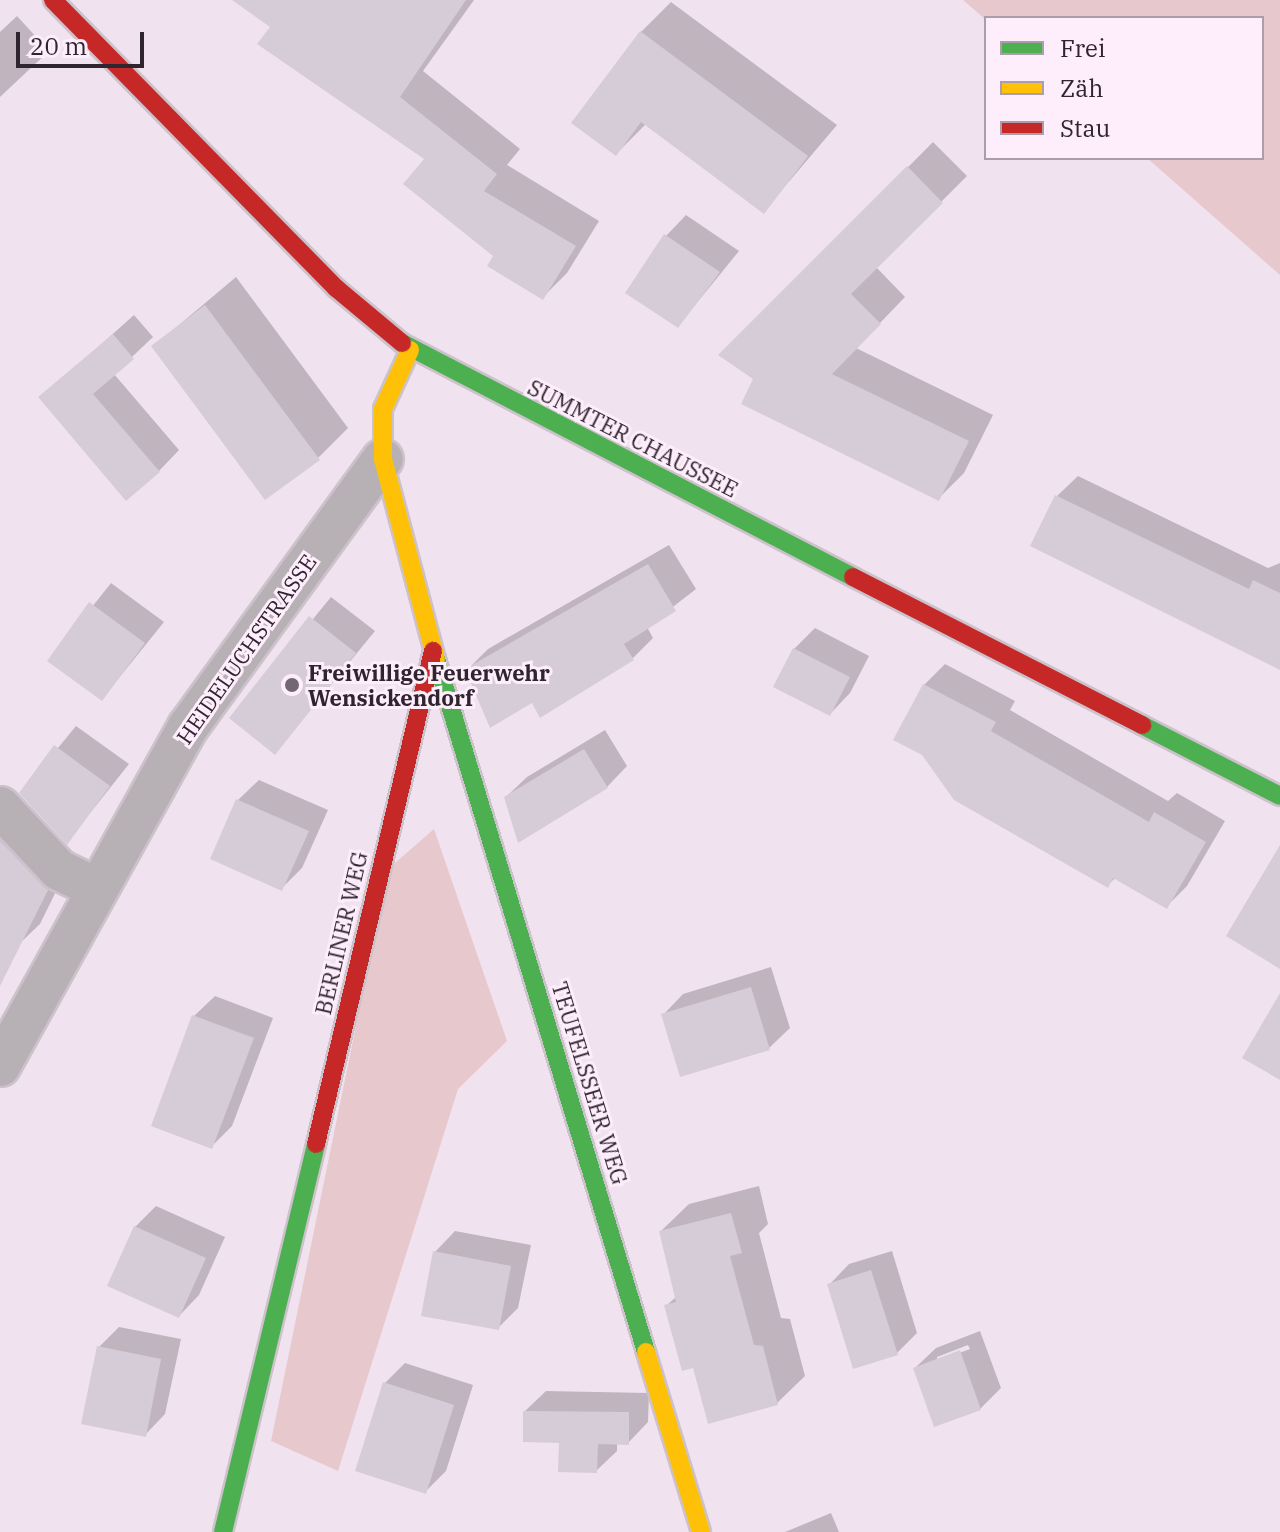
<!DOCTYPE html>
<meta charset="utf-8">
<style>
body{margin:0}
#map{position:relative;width:1280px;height:1532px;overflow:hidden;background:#f1e2ef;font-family:"IBM Plex Serif",serif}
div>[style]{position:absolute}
.green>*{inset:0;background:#e7c9cd}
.shadow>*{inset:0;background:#0003}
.building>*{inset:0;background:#d6ccd7}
.roads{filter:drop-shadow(2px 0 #ccc2cb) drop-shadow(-2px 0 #ccc2cb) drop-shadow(0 2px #ccc2cb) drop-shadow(0 -2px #ccc2cb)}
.street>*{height:40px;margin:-20px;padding:0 20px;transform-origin:20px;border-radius:20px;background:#b7b0b4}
.fast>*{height:18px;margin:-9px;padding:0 9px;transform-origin:9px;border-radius:9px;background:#4caf50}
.slow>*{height:18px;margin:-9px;padding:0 9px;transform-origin:9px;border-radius:9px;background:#ffc107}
.jam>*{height:18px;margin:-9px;padding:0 9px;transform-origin:9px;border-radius:9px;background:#c62828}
.dots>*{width:22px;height:22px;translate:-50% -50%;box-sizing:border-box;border:4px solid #feedfb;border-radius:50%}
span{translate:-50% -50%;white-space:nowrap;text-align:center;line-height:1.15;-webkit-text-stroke:6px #feedfb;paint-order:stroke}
.street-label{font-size:22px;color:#2f252e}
.poi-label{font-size:22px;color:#2f252e;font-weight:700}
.left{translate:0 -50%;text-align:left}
.legend{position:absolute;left:984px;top:16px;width:280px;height:144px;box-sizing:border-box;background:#feedfb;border:2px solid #ab9da9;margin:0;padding:10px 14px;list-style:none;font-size:24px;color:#2f252e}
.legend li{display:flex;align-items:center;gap:16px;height:40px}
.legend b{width:40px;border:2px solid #ab9da9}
.scale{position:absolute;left:16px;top:32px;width:128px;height:36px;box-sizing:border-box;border:4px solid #2f252e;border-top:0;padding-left:10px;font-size:24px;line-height:28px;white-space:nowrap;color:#2f252e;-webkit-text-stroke:6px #feedfb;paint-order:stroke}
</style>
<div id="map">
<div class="green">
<div style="clip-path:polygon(963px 0,1280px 0,1280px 275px,1147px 158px,1262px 158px,1262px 18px,986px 20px)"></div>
<div style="clip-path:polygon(434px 829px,507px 1041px,458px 1089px,338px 1471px,271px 1441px,388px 869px)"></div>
</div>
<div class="shadow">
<div style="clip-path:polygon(269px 0,474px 0,423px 71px,520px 149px,507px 165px,599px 221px,567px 273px,543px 297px,496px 255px,427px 159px,273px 26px)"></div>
<div style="clip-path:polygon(671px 2px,837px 125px,764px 211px,646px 124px,616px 154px,574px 122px,641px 32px)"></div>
<div style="clip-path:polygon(17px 16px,49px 51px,0 97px,0 32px)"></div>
<div style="clip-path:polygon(933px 142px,967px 176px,876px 267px,905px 297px,856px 348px,993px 415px,964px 473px,938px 499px,721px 355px)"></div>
<div style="clip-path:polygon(686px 215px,739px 251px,678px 326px,666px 236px)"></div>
<div style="clip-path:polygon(236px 277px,348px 428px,318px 458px,154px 346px)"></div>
<div style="clip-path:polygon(134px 315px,153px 337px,114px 374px,179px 450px,159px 471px,41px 398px)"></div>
<div style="clip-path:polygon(1078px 476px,1268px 568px,1280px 563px,1280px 667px,1057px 496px)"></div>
<div style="clip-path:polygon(669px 545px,696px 589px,647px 627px,653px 638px,633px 658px,533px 700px,468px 669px,488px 649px)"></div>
<div style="clip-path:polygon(111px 583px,164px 622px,102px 699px,50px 660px)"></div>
<div style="clip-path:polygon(331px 597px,375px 631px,275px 753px,232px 718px)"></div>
<div style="clip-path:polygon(815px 628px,869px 656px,850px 693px,830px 714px,794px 649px)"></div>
<div style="clip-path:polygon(945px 664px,1015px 701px,1010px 710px,1168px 801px,1177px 793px,1225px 821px,1187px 886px,1167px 906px,1116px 877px,1107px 886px,924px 685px)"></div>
<div style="clip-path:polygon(76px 726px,129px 764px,67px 842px,21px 793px)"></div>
<div style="clip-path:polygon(605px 730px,627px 766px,607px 787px,506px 797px,527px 777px)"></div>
<div style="clip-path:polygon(259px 780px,328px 810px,302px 868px,281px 889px,238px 800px)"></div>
<div style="clip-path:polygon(18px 818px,67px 869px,40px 924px,19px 944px,0 935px,0 836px)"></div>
<div style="clip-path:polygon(771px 967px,790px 1028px,769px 1048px,663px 1015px,683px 994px)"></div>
<div style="clip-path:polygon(215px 996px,273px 1018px,232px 1126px,212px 1146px,194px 1016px)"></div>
<div style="clip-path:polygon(759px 1186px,768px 1224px,759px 1233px,781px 1318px,790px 1319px,805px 1376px,777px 1403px,695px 1366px,666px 1306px,677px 1296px,661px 1231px,689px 1204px)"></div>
<div style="clip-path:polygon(156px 1206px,225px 1237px,199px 1295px,179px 1316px,135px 1227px)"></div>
<div style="clip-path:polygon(455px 1231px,531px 1245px,518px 1308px,498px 1328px,435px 1252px)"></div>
<div style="clip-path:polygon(892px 1251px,917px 1333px,897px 1353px,829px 1285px,849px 1264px)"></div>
<div style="clip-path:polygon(119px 1327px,181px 1339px,165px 1414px,145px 1435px,99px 1347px)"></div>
<div style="clip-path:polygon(evenodd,980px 1331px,1001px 1388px,980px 1409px,915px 1368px,936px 1348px,980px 1331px,968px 1345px,970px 1349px,937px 1361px,937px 1357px,968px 1345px)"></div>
<div style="clip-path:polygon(405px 1363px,473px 1385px,446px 1471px,425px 1492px,385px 1383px)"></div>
<div style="clip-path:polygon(546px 1391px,649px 1393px,648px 1422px,628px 1443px,617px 1442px,617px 1451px,596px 1471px,525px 1411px)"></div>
<div style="clip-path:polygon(831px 1513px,839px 1532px,785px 1532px)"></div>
</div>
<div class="building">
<div style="clip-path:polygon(232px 0,466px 0,400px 97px,497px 174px,484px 191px,576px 246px,543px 300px,487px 266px,493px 256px,403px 184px,424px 159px,257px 44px,270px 27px)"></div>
<div style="clip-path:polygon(640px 31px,808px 156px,764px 214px,641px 122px,616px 156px,571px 123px)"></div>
<div style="clip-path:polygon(907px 166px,943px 203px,851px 294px,881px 324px,832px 374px,969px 441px,939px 501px,741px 404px,753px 379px,718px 355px)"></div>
<div style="clip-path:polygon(664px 234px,720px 272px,678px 328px,625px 293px)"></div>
<div style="clip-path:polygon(205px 305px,320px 460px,265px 500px,151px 346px)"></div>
<div style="clip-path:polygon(113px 334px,134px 359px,93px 394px,160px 472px,126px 501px,38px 397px)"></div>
<div style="clip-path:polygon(1055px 495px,1249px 589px,1253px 580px,1280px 593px,1280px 670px,1030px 546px)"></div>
<div style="clip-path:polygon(648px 564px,676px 611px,624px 644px,634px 660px,540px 718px,532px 703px,490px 728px,465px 669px)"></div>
<div style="clip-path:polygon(89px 602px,145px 643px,102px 701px,47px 661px)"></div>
<div style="clip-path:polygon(309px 616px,356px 653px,275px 755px,229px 718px)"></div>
<div style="clip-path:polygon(793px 648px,850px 677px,830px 716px,773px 687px)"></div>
<div style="clip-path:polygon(923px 684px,996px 722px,991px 731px,1149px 822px,1154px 812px,1206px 842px,1167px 909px,1113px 878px,1108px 888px,954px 800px,922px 755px,893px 740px)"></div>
<div style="clip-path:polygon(54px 745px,110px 786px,67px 845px,19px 793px)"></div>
<div style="clip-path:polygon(584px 749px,608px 788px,518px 843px,504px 797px)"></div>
<div style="clip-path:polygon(236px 799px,309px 831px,282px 891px,210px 859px)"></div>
<div style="clip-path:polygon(0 841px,48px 890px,0 986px)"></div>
<div style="clip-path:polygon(1280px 845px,1280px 969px,1226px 936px)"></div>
<div style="clip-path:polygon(751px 987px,770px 1050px,680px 1077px,661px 1014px)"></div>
<div style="clip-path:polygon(1280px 993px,1280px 1080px,1242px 1058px)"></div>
<div style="clip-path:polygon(192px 1015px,254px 1038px,212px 1149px,151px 1126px)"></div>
<div style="clip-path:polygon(731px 1213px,742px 1253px,730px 1256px,754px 1345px,763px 1346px,778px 1405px,708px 1424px,693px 1368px,682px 1371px,664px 1305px,676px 1302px,659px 1231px)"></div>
<div style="clip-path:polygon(134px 1226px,206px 1258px,179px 1318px,107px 1286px)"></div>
<div style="clip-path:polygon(433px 1251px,511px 1266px,499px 1330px,421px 1316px)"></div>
<div style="clip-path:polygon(871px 1270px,898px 1355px,853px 1369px,827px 1284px)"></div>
<div style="clip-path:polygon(97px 1346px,161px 1359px,146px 1437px,81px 1424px)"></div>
<div style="clip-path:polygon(960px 1350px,981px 1410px,934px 1427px,913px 1368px)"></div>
<div style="clip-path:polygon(383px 1382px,454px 1405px,426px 1494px,355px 1471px)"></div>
<div style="clip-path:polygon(523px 1411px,629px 1412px,629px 1445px,598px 1444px,597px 1473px,558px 1472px,559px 1443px,523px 1442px)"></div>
</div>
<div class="roads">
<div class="street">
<div style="left:0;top:807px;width:86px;rotate:46.9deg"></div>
<div style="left:59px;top:870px;width:43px;rotate:26deg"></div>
<div style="left:0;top:1066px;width:388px;rotate:-61deg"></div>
<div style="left:188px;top:727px;width:331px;rotate:-54deg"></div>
</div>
<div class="fast">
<div style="left:402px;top:343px;width:508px;rotate:27.42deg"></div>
<div style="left:436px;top:659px;width:724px;rotate:73.14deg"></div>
<div style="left:1142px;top:725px;width:155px;rotate:27.2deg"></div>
<div style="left:223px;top:1532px;width:399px;rotate:-76.5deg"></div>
</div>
<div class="slow">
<div style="left:410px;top:350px;width:65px;rotate:114.6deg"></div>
<div style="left:383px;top:409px;width:50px;rotate:90deg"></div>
<div style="left:383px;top:459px;width:207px;rotate:75.2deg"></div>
<div style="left:646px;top:1352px;width:188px;rotate:73deg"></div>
</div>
<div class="jam">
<div style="left:53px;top:0;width:404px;rotate:45.5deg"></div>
<div style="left:336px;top:288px;width:86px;rotate:39.8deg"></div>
<div style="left:853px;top:577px;width:325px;rotate:27.1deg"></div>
<div style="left:316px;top:1144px;width:507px;rotate:-76.65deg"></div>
</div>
</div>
<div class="dots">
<div style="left:292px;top:685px;background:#736772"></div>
</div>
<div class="street-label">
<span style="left:633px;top:438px;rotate:27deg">SUMMTER CHAUSSEE</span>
<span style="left:246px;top:649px;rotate:-55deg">HEIDELUCHSTRASSE</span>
<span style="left:341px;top:933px;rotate:-77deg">BERLINER WEG</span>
<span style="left:590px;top:1083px;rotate:73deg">TEUFELSSEER WEG</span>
</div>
<div class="poi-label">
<span class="left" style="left:308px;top:685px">Freiwillige Feuerwehr<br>Wensickendorf</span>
</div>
<ul class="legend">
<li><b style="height:10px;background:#4caf50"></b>Frei</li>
<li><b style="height:10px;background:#ffc107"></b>Zäh</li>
<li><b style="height:10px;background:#c62828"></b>Stau</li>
</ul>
<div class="scale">20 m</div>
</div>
